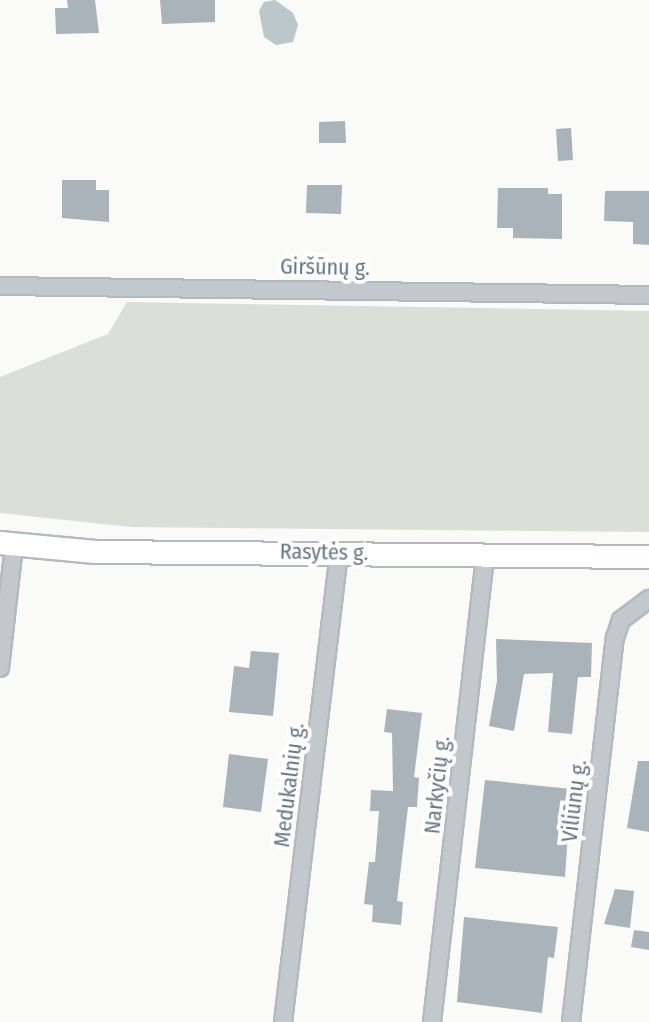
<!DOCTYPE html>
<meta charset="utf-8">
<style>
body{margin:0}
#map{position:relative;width:649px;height:1022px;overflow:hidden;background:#fafaf8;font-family:"Fira Sans Condensed",sans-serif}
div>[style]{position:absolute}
.green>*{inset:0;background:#dadfd7}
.water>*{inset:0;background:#bbc7cb}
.building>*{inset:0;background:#aab3b9}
.roads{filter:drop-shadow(2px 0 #b3babf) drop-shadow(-2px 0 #b3babf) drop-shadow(0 2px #b3babf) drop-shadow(0 -2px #b3babf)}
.street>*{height:16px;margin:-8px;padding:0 8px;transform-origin:8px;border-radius:8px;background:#c3c8cc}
.secondary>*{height:22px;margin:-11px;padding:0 11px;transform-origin:11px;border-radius:11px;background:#fff}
span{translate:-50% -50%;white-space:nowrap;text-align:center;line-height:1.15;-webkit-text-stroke:8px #fff;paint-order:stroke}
.street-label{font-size:22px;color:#657683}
</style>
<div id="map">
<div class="green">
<div style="clip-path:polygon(127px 302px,649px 311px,649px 532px,131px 527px,0 513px,0 377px,108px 334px)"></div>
</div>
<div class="water">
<div style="clip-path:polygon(275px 0,293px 13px,298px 25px,293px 42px,276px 45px,264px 37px,259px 11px,264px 2px)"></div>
</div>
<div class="building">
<div style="clip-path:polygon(67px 0,95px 0,99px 33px,56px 34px,55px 8px,68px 8px)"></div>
<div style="clip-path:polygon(160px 0,215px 0,215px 22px,162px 24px)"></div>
<div style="clip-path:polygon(345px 121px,346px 143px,319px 143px,319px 122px)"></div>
<div style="clip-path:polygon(571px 128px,573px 160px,558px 161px,556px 129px)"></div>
<div style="clip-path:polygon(62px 180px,96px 180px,96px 190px,109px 190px,109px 222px,62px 218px)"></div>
<div style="clip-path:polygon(307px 185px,342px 185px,341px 214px,306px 213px)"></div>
<div style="clip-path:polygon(498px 188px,548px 188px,548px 194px,562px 194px,562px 239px,513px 238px,513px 228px,497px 228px)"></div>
<div style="clip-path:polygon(605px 191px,649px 191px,649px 245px,633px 244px,633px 222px,604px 221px)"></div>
<div style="clip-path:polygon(496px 639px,592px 643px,591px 677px,578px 677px,572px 734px,548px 732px,553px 673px,524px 674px,514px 731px,489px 726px,497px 681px)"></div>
<div style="clip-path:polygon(251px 651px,279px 653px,273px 716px,229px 712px,234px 666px,249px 668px)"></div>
<div style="clip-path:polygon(387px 709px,422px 713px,414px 777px,419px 778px,417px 807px,408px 807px,397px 901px,403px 902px,401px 925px,372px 922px,373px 905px,364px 904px,369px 862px,375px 862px,379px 811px,370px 811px,371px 790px,393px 791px,392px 733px,384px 732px)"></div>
<div style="clip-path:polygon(229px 754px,268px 759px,261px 812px,223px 807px)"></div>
<div style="clip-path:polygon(638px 761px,649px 761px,649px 832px,627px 828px)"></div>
<div style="clip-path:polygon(485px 780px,571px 789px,565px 877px,475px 868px)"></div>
<div style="clip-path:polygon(615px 889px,634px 891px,630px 928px,604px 924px)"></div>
<div style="clip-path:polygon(464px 917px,558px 927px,554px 958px,548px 957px,542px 1013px,457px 1002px)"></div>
<div style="clip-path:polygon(634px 930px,649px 932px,649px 950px,631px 947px)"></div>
</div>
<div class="roads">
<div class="street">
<div style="left:0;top:286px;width:649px;rotate:0.79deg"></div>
<div style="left:0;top:668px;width:124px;rotate:-83.5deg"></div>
<div style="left:283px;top:1022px;width:473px;rotate:-83.2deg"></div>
<div style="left:432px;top:1022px;width:471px;rotate:-83.5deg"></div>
<div style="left:571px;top:1022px;width:387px;rotate:-83.5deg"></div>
<div style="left:615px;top:638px;width:19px;rotate:-72deg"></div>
<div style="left:621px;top:620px;width:35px;rotate:-37deg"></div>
</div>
<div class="secondary">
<div style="left:0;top:543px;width:96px;rotate:5.4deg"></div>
<div style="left:96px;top:552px;width:553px;rotate:0.52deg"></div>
</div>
</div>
<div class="street-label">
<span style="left:325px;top:267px;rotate:1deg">Giršūnų g.</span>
<span style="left:324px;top:552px;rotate:1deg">Rasytės g.</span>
<span style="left:289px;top:785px;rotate:-83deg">Medukalnių g.</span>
<span style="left:437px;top:785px;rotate:-84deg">Narkyčių g.</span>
<span style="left:574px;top:801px;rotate:-83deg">Viliūnų g.</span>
</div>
</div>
